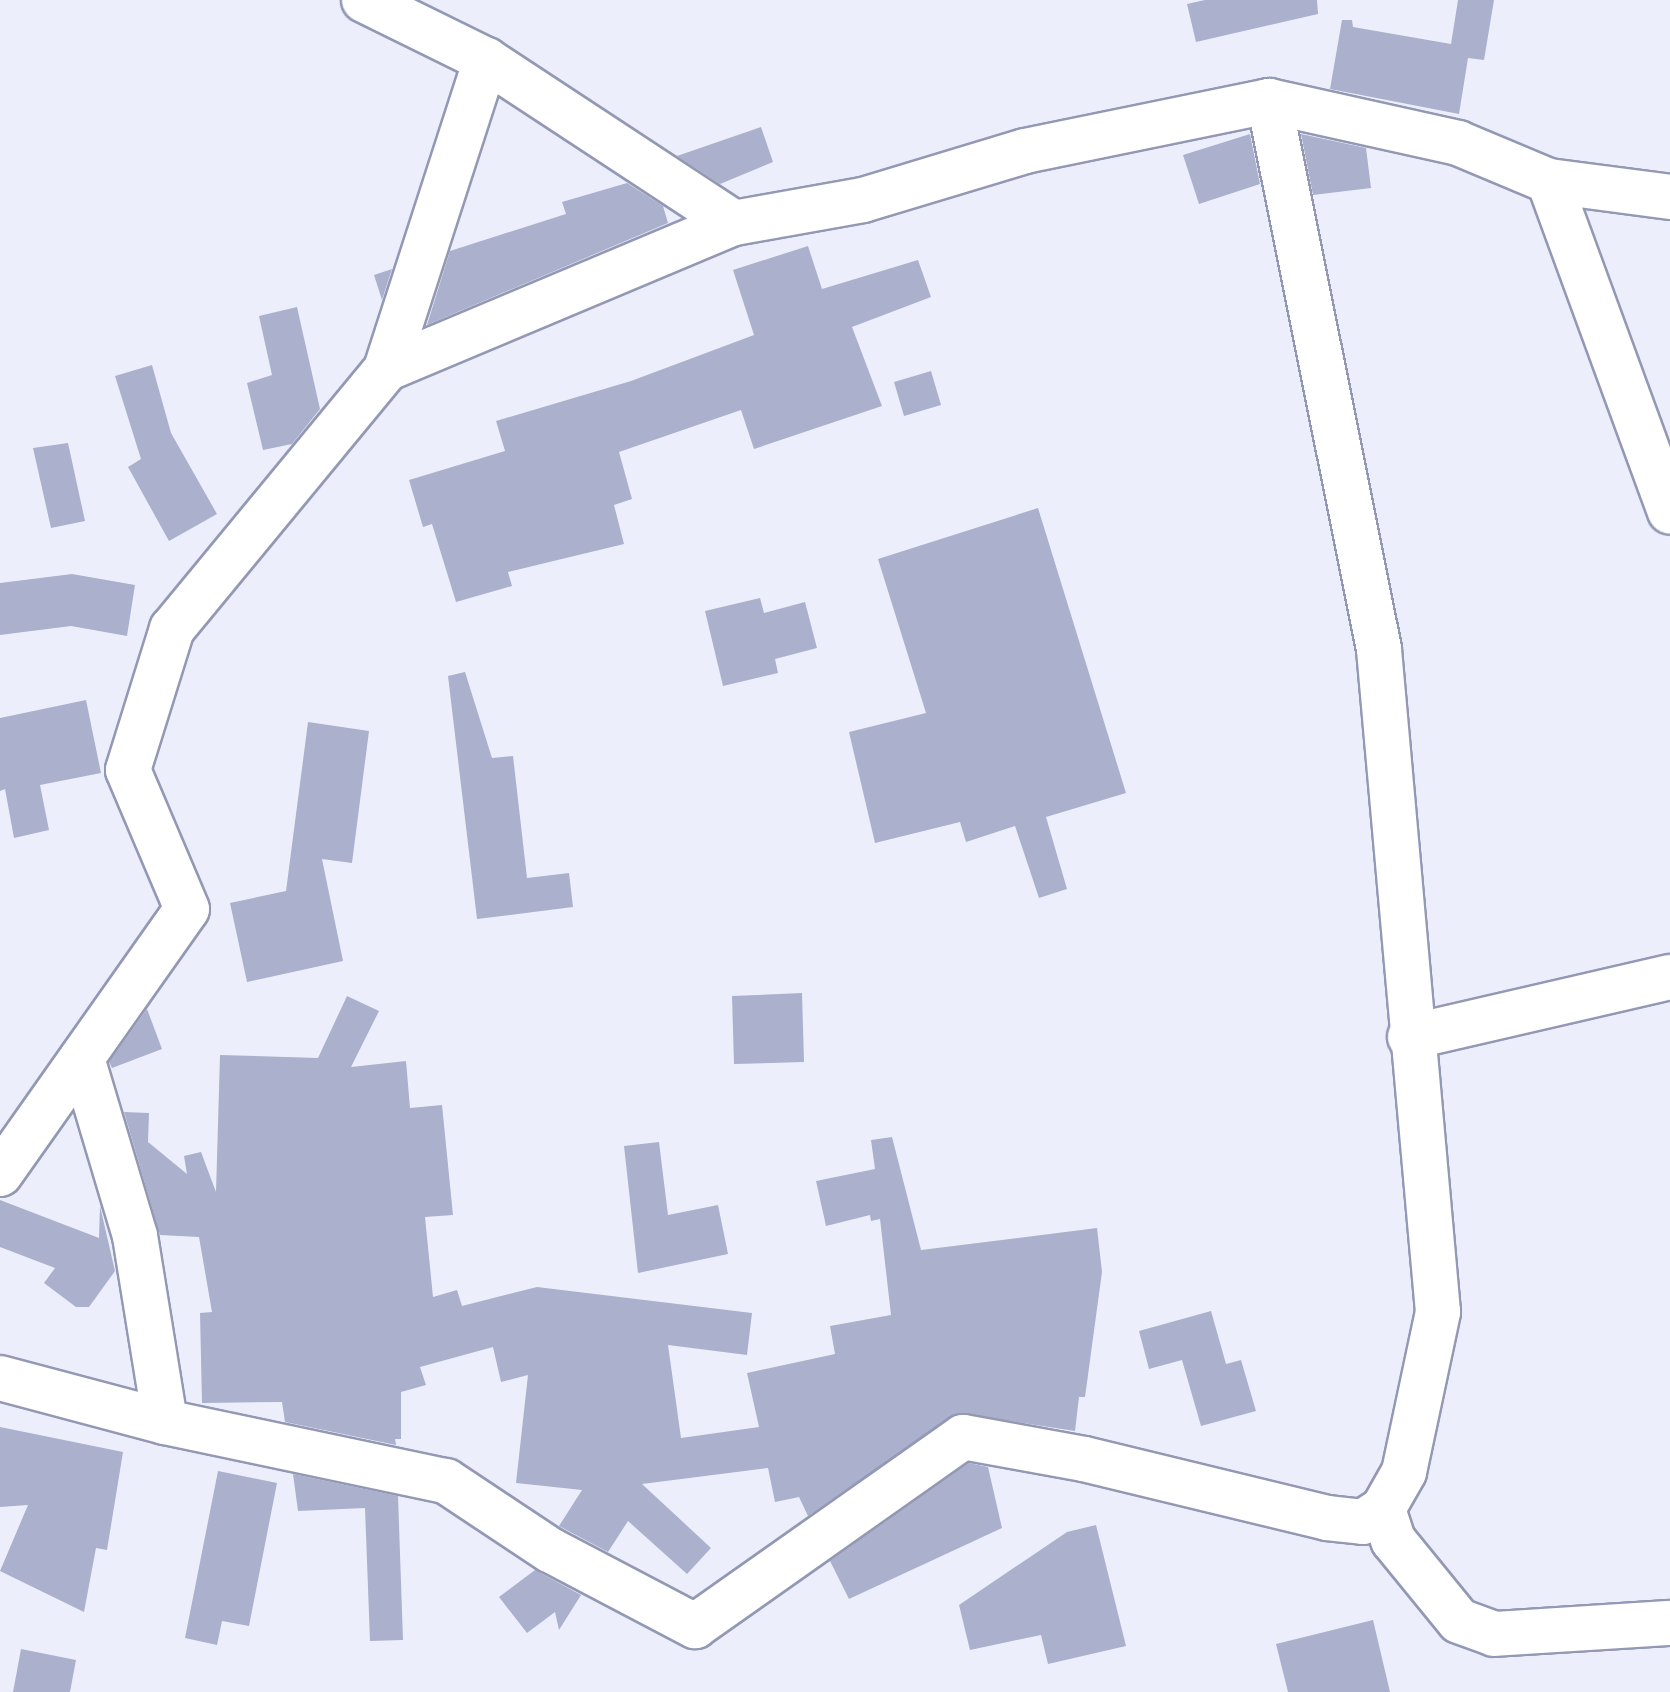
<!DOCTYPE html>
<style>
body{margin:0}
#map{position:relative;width:1670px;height:1692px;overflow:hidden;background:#eceffb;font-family:Barlow,sans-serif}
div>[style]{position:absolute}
.building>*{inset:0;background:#abb0cd}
.roads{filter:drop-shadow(2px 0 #9398b4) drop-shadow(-2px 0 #9398b4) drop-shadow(0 2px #9398b4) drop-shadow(0 -2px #9398b4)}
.minor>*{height:44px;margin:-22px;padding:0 22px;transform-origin:22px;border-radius:22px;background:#fff}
span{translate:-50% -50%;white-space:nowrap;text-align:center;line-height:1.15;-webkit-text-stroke:6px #fff;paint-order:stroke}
</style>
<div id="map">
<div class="building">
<div style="clip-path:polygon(1205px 0,1317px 0,1318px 14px,1196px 42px,1187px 4px)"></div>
<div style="clip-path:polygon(1458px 0,1494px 0,1484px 60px,1468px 58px,1459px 114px,1330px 89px,1342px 20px,1352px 20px,1353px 27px,1451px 44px)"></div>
<div style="clip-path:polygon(761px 127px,773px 162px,720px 184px,677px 156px)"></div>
<div style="clip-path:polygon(1250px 134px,1260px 184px,1199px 204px,1183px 155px)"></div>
<div style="clip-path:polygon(1301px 134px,1366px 148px,1371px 188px,1313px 195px)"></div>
<div style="clip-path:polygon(627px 183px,663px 206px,668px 223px,427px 325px,450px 251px,566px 214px,562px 202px)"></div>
<div style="clip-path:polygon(808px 246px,822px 289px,918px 260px,931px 297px,852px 327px,882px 406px,754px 449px,741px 410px,619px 452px,632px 499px,614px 505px,624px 544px,508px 572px,512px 586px,456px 602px,432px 524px,423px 527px,409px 480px,505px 451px,496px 421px,631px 381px,754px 335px,733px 270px)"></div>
<div style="clip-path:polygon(392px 269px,382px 300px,374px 275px)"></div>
<div style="clip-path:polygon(297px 307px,320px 409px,292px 444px,263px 450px,247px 383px,272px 375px,259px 316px)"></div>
<div style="clip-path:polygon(152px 365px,171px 433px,217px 514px,169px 541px,128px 467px,141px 459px,115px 376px)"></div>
<div style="clip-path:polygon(931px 371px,941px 405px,904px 416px,894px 382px)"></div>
<div style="clip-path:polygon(68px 443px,85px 521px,51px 528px,33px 448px)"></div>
<div style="clip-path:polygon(1038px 508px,1126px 793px,1046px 817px,1067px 889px,1039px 898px,1015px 826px,966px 842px,960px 822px,875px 843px,849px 732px,926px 713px,878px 559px)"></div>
<div style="clip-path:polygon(72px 574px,135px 585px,127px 636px,71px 626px,0 635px,0 583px)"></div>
<div style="clip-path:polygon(760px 598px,764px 613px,805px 602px,817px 648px,775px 659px,778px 673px,723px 686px,705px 611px)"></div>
<div style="clip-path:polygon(465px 672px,492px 758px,513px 756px,527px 878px,569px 873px,573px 907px,477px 919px,448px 676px)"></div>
<div style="clip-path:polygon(86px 700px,101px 773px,40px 785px,49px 830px,14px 838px,5px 789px,0 791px,0 718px)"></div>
<div style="clip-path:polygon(308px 722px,369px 731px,352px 863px,322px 859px,343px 961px,247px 982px,230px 903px,286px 891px)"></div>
<div style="clip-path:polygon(802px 993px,804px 1062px,734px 1064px,732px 996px)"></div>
<div style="clip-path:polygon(347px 996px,379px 1011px,351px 1067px,406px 1061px,410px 1108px,442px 1105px,453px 1215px,425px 1217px,433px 1297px,457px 1290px,462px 1306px,537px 1287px,752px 1313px,747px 1355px,668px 1345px,681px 1438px,759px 1427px,747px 1373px,835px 1354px,830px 1326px,891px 1315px,880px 1219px,871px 1221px,870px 1215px,826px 1226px,816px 1181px,875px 1169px,871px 1140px,892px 1137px,921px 1250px,1097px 1228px,1102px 1272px,1085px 1397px,1079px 1397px,1075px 1431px,957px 1413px,808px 1516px,799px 1497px,775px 1502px,768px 1468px,642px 1484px,711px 1548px,687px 1574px,628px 1521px,608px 1552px,559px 1526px,582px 1490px,516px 1483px,528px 1375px,501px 1382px,493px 1347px,420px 1367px,426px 1385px,401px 1392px,401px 1439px,395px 1439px,396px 1445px,285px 1422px,282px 1402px,202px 1403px,200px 1313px,212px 1312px,199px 1237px,160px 1235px,124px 1112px,149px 1113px,148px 1142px,187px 1174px,184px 1156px,201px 1152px,216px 1192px,220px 1055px,318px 1058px)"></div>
<div style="clip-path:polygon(147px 1009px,162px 1049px,112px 1068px,109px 1062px)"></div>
<div style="clip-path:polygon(659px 1142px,668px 1215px,718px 1205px,728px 1254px,638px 1273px,624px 1146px)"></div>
<div style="clip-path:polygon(0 1200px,99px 1238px,100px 1206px,115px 1271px,89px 1307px,76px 1307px,44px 1283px,55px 1268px,0 1247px)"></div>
<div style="clip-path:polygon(1211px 1311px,1226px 1364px,1241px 1360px,1256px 1411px,1201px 1426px,1182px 1360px,1149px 1369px,1139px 1331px)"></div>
<div style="clip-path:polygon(0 1427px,123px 1452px,107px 1550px,96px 1548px,84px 1612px,0 1571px,28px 1505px,0 1507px)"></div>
<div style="clip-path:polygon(969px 1463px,988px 1467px,1002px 1528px,849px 1599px,830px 1561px)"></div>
<div style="clip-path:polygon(218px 1471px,277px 1483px,249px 1626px,222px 1621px,217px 1645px,185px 1638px)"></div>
<div style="clip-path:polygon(293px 1474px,398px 1496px,403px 1640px,370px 1641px,365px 1508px,298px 1511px)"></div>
<div style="clip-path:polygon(1096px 1525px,1126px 1646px,1048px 1664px,1041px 1635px,970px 1650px,959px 1605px,1067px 1532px)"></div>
<div style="clip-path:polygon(535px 1570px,581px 1595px,559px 1630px,555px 1612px,527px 1633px,499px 1597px)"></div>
<div style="clip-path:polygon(1373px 1620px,1390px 1692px,1288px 1692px,1276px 1644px)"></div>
<div style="clip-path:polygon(21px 1649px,76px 1660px,70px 1692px,13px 1692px)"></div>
</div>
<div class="roads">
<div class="minor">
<div style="left:364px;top:0;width:136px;rotate:26.2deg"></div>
<div style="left:486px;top:60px;width:297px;rotate:33.3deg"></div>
<div style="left:1549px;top:181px;width:352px;rotate:69.9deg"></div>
<div style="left:386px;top:369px;width:377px;rotate:-22.8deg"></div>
<div style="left:734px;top:223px;width:131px;rotate:-10.1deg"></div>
<div style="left:863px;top:200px;width:169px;rotate:-16.8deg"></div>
<div style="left:1025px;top:151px;width:249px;rotate:-11.6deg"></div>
<div style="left:1269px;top:101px;width:194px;rotate:12.5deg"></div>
<div style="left:1458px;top:143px;width:99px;rotate:22.7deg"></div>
<div style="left:1549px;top:181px;width:122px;rotate:7.5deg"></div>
<div style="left:1410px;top:1037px;width:267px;rotate:-13deg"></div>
<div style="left:82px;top:1058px;width:186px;rotate:73.4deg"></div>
<div style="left:135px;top:1236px;width:188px;rotate:80.8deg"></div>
<div style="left:0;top:1174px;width:324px;rotate:-54.8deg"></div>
<div style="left:187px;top:909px;width:151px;rotate:-113deg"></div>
<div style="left:128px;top:770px;width:148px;rotate:-72.7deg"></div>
<div style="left:172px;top:629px;width:337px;rotate:-50.5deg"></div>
<div style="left:386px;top:369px;width:325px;rotate:-72.1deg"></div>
<div style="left:0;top:1378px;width:171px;rotate:14.9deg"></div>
<div style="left:165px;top:1422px;width:287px;rotate:11.9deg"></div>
<div style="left:446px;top:1481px;width:125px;rotate:33.6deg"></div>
<div style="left:550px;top:1550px;width:164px;rotate:27.7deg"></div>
<div style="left:695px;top:1626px;width:328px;rotate:-35.2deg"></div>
<div style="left:963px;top:1437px;width:123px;rotate:10.3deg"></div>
<div style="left:1084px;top:1459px;width:250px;rotate:13.6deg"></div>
<div style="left:1327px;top:1518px;width:36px;rotate:6deg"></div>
<div style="left:1363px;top:1522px;width:24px;rotate:-33deg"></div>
<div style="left:1383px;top:1509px;width:43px;rotate:-60.4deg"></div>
<div style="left:1404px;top:1472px;width:164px;rotate:-78deg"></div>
<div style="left:1438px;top:1312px;width:666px;rotate:-95.09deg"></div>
<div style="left:1379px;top:649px;width:559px;rotate:-101.35deg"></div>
<div style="left:1383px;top:1509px;width:33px;rotate:72deg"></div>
<div style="left:1393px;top:1540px;width:104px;rotate:50.8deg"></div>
<div style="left:1459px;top:1621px;width:37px;rotate:20deg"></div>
<div style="left:1494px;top:1634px;width:176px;rotate:-3.6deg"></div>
</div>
</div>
</div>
